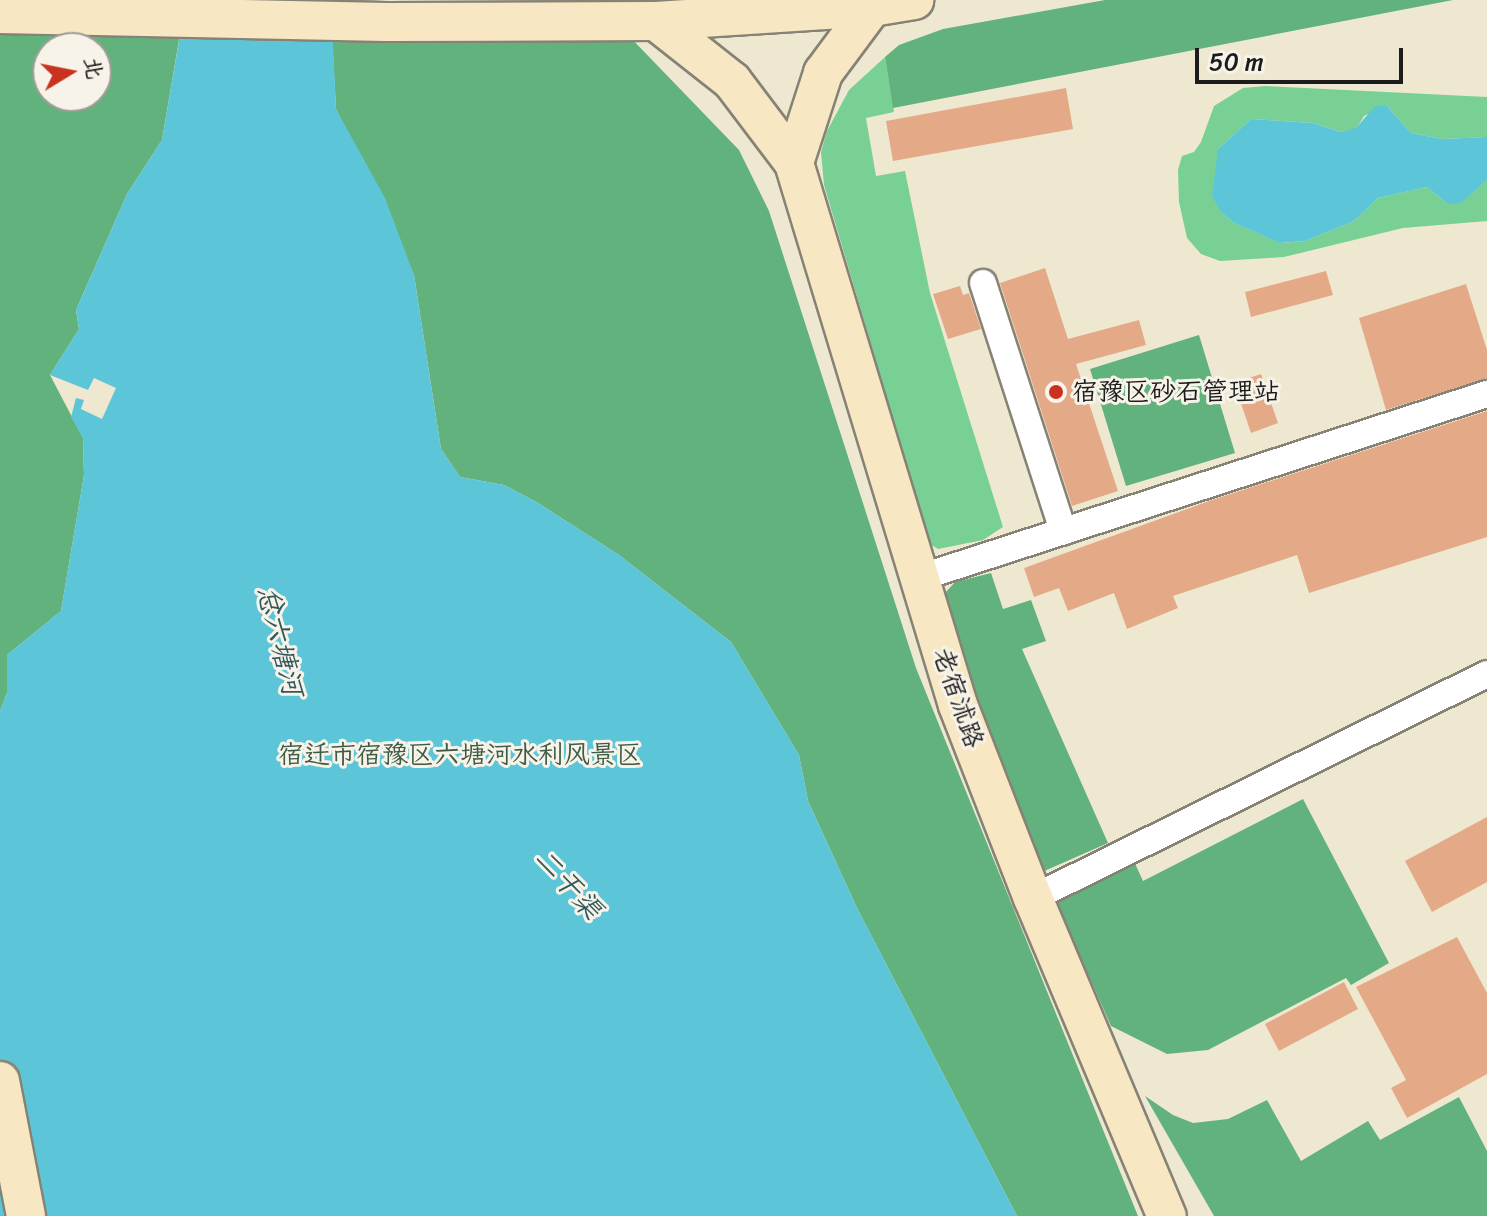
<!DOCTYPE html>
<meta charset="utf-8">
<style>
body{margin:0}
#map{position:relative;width:1487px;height:1216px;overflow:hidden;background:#efe8d0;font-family:Sriracha,"LXGW WenKai TC",sans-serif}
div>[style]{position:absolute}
.green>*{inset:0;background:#79d095}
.forest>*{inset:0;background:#62b27e}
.water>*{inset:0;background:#5cc6d8}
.building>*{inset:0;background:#e4aa87}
.roads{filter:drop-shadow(2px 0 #868276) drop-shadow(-2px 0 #868276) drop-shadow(0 2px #868276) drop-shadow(0 -2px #868276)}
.street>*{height:26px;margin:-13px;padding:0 13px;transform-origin:13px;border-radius:13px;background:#fff}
.secondary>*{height:38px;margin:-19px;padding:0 19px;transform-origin:19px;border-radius:19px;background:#f7e8c3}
.dots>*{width:22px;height:22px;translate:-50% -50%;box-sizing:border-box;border:4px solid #f7f3e8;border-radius:50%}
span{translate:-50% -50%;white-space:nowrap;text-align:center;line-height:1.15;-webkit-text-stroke:6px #f7f3e8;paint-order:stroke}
.poi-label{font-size:26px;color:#1c1c1c}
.left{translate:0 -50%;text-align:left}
.street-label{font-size:26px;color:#1c1c1c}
.park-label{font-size:26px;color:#3d5b46}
.water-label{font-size:28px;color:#32585e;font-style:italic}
.north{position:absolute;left:32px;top:32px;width:80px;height:80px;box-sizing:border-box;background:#f7f3e8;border:2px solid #9f9d96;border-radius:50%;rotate:80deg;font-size:22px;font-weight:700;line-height:32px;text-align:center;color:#1c1c1c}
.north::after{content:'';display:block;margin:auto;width:28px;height:36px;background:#c8321e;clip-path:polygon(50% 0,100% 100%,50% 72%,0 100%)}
.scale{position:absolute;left:1195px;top:48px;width:208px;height:36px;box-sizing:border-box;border:4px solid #1c1c1c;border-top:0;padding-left:10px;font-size:24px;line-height:28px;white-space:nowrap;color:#1c1c1c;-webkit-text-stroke:6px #f7f3e8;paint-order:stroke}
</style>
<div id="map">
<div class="green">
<div style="clip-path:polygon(885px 57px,894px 112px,866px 118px,876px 176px,905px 171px,930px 293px,1003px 527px,983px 540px,938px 549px,930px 544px,824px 185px,821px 152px,827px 131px,849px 90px)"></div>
<div style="clip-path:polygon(1265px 86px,1487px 97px,1487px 137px,1442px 139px,1411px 133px,1386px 105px,1364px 116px,1356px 129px,1341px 132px,1313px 123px,1251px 119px,1218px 149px,1222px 213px,1234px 223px,1281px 243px,1305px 241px,1354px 221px,1378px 198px,1427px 187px,1448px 204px,1471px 194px,1487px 180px,1487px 221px,1403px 228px,1284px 257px,1220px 261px,1201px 254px,1187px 238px,1179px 202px,1178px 170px,1182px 156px,1194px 152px,1201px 142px,1214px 106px,1243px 88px)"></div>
</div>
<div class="forest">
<div style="clip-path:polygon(1105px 0,1453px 0,893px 108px,885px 57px,899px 45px,943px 29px)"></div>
<div style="clip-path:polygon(evenodd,0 31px,180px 34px,162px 140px,127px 194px,76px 310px,79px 329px,50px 375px,83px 438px,84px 475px,61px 611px,7px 655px,7px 693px,0 711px,0 31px,48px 48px,96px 48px,96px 96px,48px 96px,48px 48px)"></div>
<div style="clip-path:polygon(627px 34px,739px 150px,769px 211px,916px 668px,1138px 1216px,1017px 1216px,857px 908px,808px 801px,799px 755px,731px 642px,619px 555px,538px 503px,504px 485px,460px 477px,441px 449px,414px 275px,336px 109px,332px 36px)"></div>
<div style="clip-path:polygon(1199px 335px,1235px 453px,1126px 486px,1090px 369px)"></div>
<div style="clip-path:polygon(991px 573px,1003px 609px,1031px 600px,1046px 641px,1022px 649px,1108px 843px,1042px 872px,981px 713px,945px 593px,955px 582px)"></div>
<div style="clip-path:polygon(1303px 799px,1389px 963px,1351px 985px,1346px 978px,1208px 1050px,1167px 1054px,1111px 1026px,1055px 899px,1133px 859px,1143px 881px)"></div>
<div style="clip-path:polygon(1145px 1096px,1173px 1115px,1193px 1123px,1228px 1119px,1267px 1100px,1301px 1161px,1368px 1121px,1380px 1140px,1459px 1097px,1487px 1151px,1487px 1216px,1214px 1216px)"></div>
</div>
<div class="water">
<div style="clip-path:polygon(186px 0,331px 0,336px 109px,385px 198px,414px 275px,441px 449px,460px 477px,504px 485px,538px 503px,619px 555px,731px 642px,799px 755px,808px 801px,857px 908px,1017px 1216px,0 1216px,0 711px,7px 693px,7px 655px,61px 611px,84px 475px,83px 438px,71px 417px,76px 398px,84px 400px,81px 409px,102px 419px,116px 388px,94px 378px,88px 390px,50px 375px,79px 329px,76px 310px,127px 194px,162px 140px)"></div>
<div style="clip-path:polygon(1386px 105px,1411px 133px,1442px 139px,1487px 137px,1487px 180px,1461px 203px,1448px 204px,1427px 187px,1378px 198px,1354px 221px,1305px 241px,1280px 243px,1234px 223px,1222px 213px,1212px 196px,1218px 149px,1251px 119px,1313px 123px,1341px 132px,1356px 128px,1374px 107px)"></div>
</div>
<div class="building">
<div style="clip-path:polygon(1066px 88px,1073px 129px,893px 161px,886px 121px)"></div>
<div style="clip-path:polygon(1045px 268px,1068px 339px,1139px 320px,1146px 345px,1076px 364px,1118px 491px,1072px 506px,1000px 283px)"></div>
<div style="clip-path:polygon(1326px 271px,1333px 295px,1251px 317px,1245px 292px)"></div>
<div style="clip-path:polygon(1466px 284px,1487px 350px,1487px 378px,1386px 410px,1359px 318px)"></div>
<div style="clip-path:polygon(960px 286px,963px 295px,969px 293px,981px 329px,948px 339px,933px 294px)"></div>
<div style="clip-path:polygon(1261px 374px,1278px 423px,1251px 433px,1234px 383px)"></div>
<div style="clip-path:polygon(1487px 411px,1487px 537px,1309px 593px,1297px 555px,1173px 596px,1178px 608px,1127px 629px,1114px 593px,1068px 611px,1059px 588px,1034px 597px,1024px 568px,1212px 500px)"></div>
<div style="clip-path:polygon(1487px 817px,1487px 882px,1432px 912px,1405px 861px)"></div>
<div style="clip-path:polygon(1457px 937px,1487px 993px,1487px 1074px,1407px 1118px,1391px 1088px,1406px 1080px,1356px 987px)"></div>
<div style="clip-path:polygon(1344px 982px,1358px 1009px,1279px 1051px,1265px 1024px)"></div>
</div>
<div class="roads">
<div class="street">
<div style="left:983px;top:283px;width:261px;rotate:72.1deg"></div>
<div style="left:919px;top:578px;width:597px;rotate:-17.95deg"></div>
<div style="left:1033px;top:898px;width:506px;rotate:-26.26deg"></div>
</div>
<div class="secondary">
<div style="left:0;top:14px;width:386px;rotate:1.2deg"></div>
<div style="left:386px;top:22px;width:270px;rotate:-0.2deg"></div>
<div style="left:656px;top:21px;width:216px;rotate:-3.7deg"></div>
<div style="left:872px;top:7px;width:43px;rotate:-9.5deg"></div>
<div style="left:656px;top:21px;width:97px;rotate:38.3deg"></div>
<div style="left:732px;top:81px;width:103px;rotate:52.9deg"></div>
<div style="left:794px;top:163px;width:566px;rotate:73.17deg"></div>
<div style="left:958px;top:705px;width:207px;rotate:68.8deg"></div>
<div style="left:1033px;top:898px;width:345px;rotate:67.2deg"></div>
<div style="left:794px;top:163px;width:95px;rotate:-72.1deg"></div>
<div style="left:823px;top:73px;width:82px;rotate:-53.4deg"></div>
<div style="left:0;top:1081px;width:137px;rotate:79.1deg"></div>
</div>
</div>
<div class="dots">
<div style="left:1056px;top:392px;background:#c8321e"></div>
</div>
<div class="poi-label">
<span class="left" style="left:1072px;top:392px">宿豫区砂石管理站</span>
</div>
<div class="street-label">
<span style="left:958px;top:698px;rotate:71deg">老宿沭路</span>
</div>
<div class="park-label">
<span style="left:460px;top:755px">宿迁市宿豫区六塘河水利风景区</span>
</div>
<div class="water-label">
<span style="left:280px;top:641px;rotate:76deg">总六塘河</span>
<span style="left:568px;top:884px;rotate:48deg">二干渠</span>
</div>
<div class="north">北</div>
<div class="scale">50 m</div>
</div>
